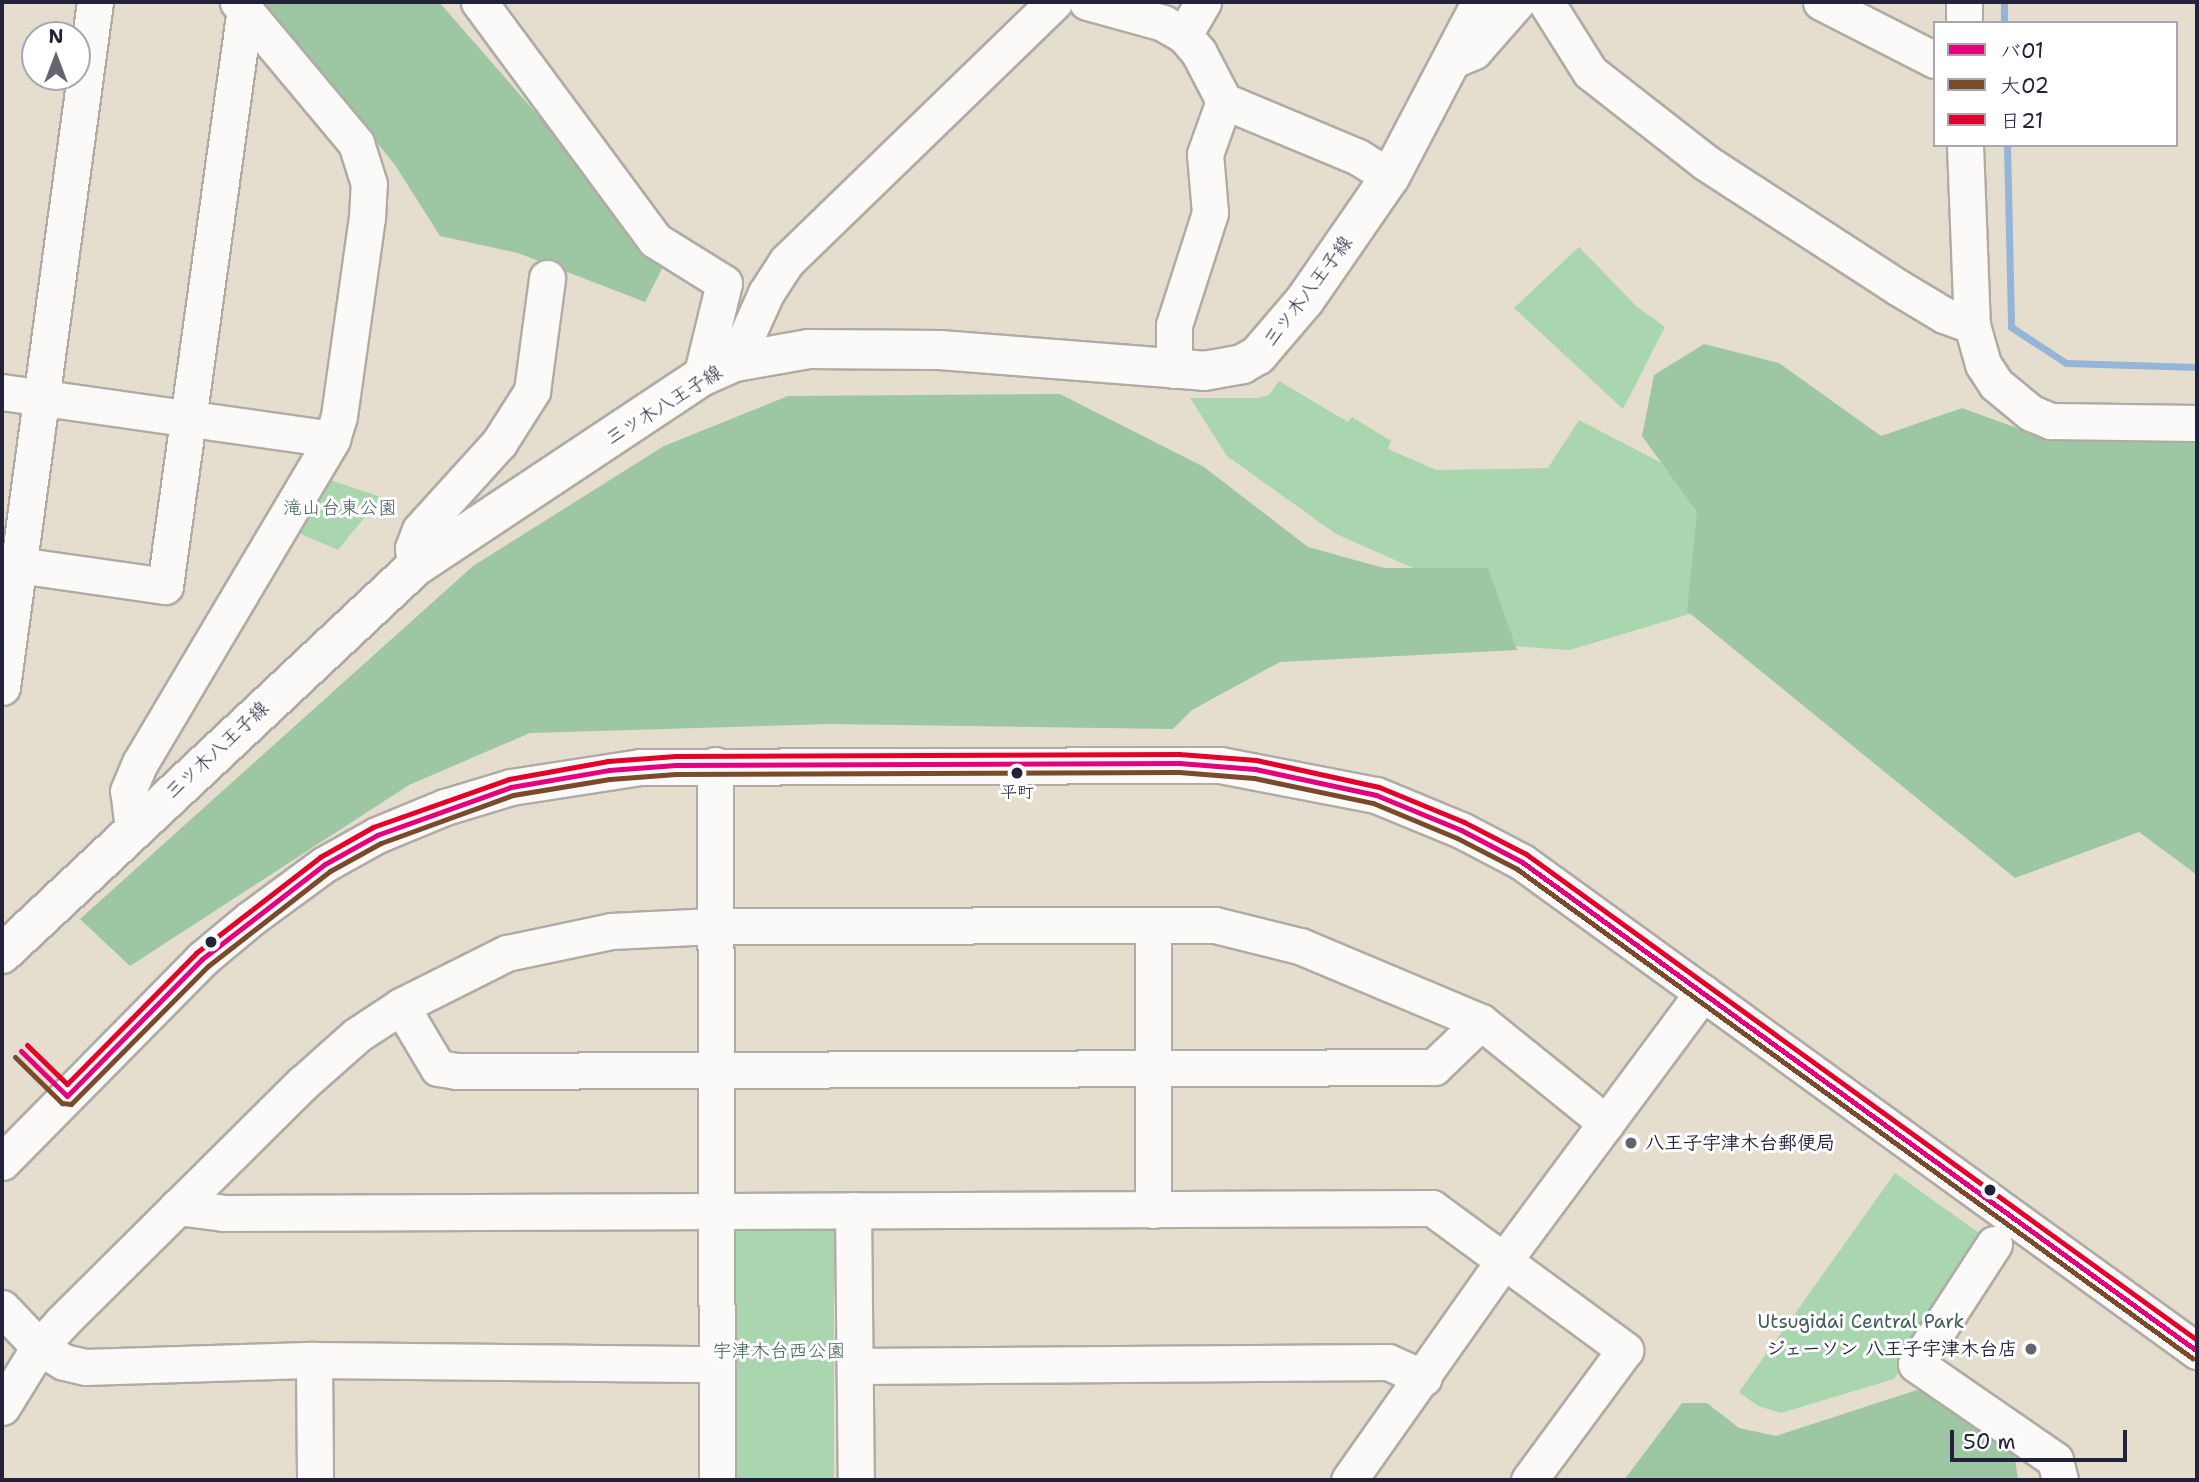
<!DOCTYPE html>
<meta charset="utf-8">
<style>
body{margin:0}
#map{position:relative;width:2199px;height:1482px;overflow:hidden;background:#e5dece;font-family:"Shantell Sans","Klee One",sans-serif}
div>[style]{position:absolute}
.green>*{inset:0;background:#aad6af}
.forest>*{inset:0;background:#9dc6a2}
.stream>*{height:7px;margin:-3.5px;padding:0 3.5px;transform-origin:3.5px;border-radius:3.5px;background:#95b5d8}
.roads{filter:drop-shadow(2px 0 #b0aca5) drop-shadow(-2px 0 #b0aca5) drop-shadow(0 2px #b0aca5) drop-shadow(0 -2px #b0aca5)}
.minor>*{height:35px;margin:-17.5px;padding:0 17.5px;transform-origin:17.5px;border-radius:17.5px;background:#fbfaf8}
.major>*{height:38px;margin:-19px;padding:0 19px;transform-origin:19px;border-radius:19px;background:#fbfaf8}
.bus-1>*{height:5px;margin:-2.5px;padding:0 2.5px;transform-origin:2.5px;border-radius:2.5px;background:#e5007d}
.bus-2>*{height:5px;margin:-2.5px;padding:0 2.5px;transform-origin:2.5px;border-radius:2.5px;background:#7a4b2a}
.bus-3>*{height:5px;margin:-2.5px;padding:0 2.5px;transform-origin:2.5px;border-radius:2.5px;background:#e4002b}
.dots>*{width:19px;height:19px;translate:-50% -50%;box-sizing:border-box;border:4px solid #fff;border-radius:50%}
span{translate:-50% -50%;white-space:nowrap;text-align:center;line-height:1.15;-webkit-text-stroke:6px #fff;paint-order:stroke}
.bus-label{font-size:17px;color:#22223b}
.street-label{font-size:19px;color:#22223b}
.park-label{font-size:19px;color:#405f5a}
.poi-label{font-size:19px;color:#22223b;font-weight:700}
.left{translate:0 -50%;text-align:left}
.right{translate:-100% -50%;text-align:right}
.frame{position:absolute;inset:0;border:4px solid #22223b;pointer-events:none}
.legend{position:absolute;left:1933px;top:21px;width:245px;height:126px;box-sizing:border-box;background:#fff;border:2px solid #a7a7b1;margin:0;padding:9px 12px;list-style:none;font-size:21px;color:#22223b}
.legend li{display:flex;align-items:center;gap:14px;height:35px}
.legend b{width:35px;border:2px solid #a7a7b1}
.north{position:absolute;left:21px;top:21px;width:70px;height:70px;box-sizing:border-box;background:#fff;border:2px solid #a7a7b1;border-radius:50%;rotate:0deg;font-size:19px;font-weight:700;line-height:28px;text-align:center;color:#22223b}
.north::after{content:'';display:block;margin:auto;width:24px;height:32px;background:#66646e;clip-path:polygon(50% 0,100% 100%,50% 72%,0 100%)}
.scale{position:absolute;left:1950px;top:1430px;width:177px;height:32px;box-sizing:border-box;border:4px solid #22223b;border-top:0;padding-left:9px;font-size:21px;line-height:24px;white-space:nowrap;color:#22223b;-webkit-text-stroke:5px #fff;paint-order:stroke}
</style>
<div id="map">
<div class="green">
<div style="clip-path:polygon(1579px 247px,1636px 306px,1665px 327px,1623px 409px,1514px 308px)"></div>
<div style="clip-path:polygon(1279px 381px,1348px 422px,1352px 417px,1391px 441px,1388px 449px,1436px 470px,1548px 468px,1579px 420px,1733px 500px,1703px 610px,1570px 650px,1494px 645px,1454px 586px,1336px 534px,1227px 456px,1190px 398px,1258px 398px,1269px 395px)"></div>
<div style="clip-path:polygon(330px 480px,381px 497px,338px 550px,296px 532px)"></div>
<div style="clip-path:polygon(1895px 1173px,1986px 1238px,1894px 1379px,1781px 1413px,1758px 1406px,1739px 1392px)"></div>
<div style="clip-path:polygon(722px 1220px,834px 1221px,834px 1480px,725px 1480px)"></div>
</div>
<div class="forest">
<div style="clip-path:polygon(263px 2px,439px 2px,584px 168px,662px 269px,645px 302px,518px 253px,440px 236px,395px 165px)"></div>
<div style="clip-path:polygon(1704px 344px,1779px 363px,1881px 436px,1962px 408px,2047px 439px,2197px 439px,2197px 875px,2139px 832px,2015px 878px,1687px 611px,1697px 512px,1642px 436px,1654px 375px)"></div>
<div style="clip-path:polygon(1060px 394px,1204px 467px,1308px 547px,1384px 568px,1488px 568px,1517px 650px,1280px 662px,1192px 710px,1173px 729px,830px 724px,530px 733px,409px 785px,130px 966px,80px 919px,473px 566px,664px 446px,788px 396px)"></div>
<div style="clip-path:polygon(1923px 1388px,2014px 1451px,2018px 1480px,1624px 1480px,1682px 1403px,1707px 1403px,1739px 1428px,1776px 1436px)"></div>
</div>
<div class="stream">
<div style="left:2004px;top:2px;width:21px;rotate:90deg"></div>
<div style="left:2007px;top:145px;width:182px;rotate:88.7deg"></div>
<div style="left:2011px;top:327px;width:66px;rotate:33.2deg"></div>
<div style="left:2066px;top:363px;width:131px;rotate:1.7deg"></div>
</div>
<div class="roads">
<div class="minor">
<div style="left:479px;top:2px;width:296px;rotate:53.5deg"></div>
<div style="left:655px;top:240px;width:81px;rotate:31.9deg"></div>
<div style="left:724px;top:283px;width:97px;rotate:103.7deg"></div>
<div style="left:1087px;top:2px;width:79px;rotate:15.4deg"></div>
<div style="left:1163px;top:23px;width:24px;rotate:30deg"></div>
<div style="left:1184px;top:35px;width:23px;rotate:50deg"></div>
<div style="left:1199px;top:53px;width:54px;rotate:62.5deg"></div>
<div style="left:1224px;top:101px;width:145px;rotate:22.7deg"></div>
<div style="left:1358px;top:157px;width:38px;rotate:32deg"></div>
<div style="left:1546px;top:2px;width:83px;rotate:57.8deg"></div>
<div style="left:1590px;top:72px;width:146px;rotate:38deg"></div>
<div style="left:1705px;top:162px;width:231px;rotate:33deg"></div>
<div style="left:1899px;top:288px;width:52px;rotate:31deg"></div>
<div style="left:1944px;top:315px;width:30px;rotate:20deg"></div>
<div style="left:1821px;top:2px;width:128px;rotate:27deg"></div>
<div style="left:1964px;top:2px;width:21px;rotate:90deg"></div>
<div style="left:1184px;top:35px;width:38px;rotate:-60deg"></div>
<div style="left:1451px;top:61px;width:25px;rotate:-23deg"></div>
<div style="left:1474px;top:51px;width:65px;rotate:-48.7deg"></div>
<div style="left:1965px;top:145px;width:180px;rotate:87.8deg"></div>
<div style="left:1972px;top:325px;width:41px;rotate:74.2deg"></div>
<div style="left:1983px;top:364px;width:24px;rotate:57deg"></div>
<div style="left:1996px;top:384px;width:45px;rotate:39.6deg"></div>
<div style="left:2031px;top:413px;width:22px;rotate:22deg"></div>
<div style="left:2051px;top:421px;width:146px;rotate:0.8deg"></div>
<div style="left:735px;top:362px;width:76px;rotate:-65.8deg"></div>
<div style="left:766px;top:293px;width:38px;rotate:-57deg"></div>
<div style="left:787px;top:261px;width:372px;rotate:-44.1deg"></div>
<div style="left:1174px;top:370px;width:45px;rotate:-90deg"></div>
<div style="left:1174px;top:325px;width:118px;rotate:-72.2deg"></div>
<div style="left:1210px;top:213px;width:59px;rotate:-94.8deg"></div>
<div style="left:1205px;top:154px;width:56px;rotate:-70.3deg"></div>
<div style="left:2px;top:392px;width:333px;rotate:8.1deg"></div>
<div style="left:18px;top:565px;width:148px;rotate:8.1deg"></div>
<div style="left:165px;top:586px;width:584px;rotate:-82.12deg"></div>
<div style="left:415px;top:567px;width:19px;rotate:-96deg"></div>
<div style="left:413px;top:548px;width:19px;rotate:-69deg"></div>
<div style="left:420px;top:530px;width:118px;rotate:-47.8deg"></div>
<div style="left:499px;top:443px;width:62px;rotate:-57.6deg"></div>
<div style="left:532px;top:391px;width:114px;rotate:-82.4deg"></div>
<div style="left:2px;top:687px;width:691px;rotate:-82.27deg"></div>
<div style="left:715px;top:765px;width:715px;rotate:89.84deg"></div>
<div style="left:133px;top:829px;width:38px;rotate:-97deg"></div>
<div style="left:128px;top:791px;width:30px;rotate:-67deg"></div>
<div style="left:140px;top:763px;width:377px;rotate:-59.3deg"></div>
<div style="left:332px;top:439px;width:24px;rotate:-73deg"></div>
<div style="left:339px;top:416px;width:200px;rotate:-82deg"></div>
<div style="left:367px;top:218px;width:34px;rotate:-87deg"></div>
<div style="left:369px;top:184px;width:43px;rotate:-107.6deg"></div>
<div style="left:356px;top:143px;width:184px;rotate:-129.9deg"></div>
<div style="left:1153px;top:927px;width:283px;rotate:90deg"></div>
<div style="left:401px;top:1006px;width:72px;rotate:59.2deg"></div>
<div style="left:438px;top:1068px;width:18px;rotate:9deg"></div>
<div style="left:456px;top:1071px;width:978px;rotate:-0.23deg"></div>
<div style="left:1434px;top:1067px;width:65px;rotate:-43.8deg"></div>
<div style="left:2px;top:1162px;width:285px;rotate:-45.4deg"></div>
<div style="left:202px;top:959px;width:62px;rotate:-39.8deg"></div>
<div style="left:250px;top:919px;width:93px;rotate:-36.3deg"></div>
<div style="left:325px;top:864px;width:60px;rotate:-29.1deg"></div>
<div style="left:377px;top:835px;width:74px;rotate:-22.4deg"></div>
<div style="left:445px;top:807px;width:69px;rotate:-16.9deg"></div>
<div style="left:511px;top:787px;width:131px;rotate:-8.8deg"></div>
<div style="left:640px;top:767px;width:580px;rotate:-0.2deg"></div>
<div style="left:1220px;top:765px;width:159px;rotate:10.9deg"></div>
<div style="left:1376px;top:795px;width:92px;rotate:22.4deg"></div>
<div style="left:1461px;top:830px;width:69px;rotate:27.7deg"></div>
<div style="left:1522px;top:862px;width:834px;rotate:35.92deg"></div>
<div style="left:177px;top:1207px;width:47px;rotate:7.3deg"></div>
<div style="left:224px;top:1213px;width:1208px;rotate:-0.24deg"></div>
<div style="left:1432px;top:1208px;width:240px;rotate:36.3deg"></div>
<div style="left:1625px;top:1350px;width:162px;rotate:126.4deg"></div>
<div style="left:853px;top:1210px;width:270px;rotate:89.4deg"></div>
<div style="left:1994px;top:1244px;width:143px;rotate:123deg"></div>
<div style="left:1916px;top:1364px;width:169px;rotate:34.6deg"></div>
<div style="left:2055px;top:1460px;width:21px;rotate:76deg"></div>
<div style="left:2px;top:1308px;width:54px;rotate:46.5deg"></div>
<div style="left:39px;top:1347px;width:29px;rotate:31deg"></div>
<div style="left:64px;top:1362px;width:22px;rotate:13deg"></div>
<div style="left:85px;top:1367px;width:229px;rotate:-1.8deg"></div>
<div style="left:314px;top:1360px;width:402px;rotate:0.6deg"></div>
<div style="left:314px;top:1360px;width:120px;rotate:89.5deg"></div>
<div style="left:855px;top:1366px;width:533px;rotate:-0.43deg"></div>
<div style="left:1388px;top:1362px;width:39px;rotate:24deg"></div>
<div style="left:2px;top:1407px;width:70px;rotate:-58.3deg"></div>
<div style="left:39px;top:1347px;width:33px;rotate:-47deg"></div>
<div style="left:61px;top:1323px;width:341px;rotate:-44.8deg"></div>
<div style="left:303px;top:1083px;width:72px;rotate:-41.6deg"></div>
<div style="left:357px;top:1035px;width:53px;rotate:-33.4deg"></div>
<div style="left:401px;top:1006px;width:119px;rotate:-26.6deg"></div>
<div style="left:507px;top:953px;width:106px;rotate:-11.9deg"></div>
<div style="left:611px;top:931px;width:103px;rotate:-2.8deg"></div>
<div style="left:714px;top:926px;width:501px;rotate:-0.11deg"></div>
<div style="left:1215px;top:925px;width:88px;rotate:13.9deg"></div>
<div style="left:1300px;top:946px;width:196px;rotate:22.8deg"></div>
<div style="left:1481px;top:1022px;width:161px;rotate:38.9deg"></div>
<div style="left:1349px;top:1480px;width:271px;rotate:-54.8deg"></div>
<div style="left:1505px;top:1259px;width:332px;rotate:-53.4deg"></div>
</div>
<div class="major">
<div style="left:2px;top:954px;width:566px;rotate:-43.14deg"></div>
<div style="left:415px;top:567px;width:343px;rotate:-33.6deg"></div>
<div style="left:701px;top:377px;width:37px;rotate:-24deg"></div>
<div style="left:735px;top:362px;width:75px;rotate:-10deg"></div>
<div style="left:809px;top:349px;width:131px;rotate:0.4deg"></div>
<div style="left:940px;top:350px;width:265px;rotate:4.5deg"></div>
<div style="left:1204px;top:371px;width:39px;rotate:-10deg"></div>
<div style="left:1242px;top:364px;width:18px;rotate:-29deg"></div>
<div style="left:1258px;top:355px;width:72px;rotate:-49.5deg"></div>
<div style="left:1305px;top:300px;width:150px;rotate:-55.4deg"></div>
<div style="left:1390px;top:177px;width:198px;rotate:-62.3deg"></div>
</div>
</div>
<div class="bus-1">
<div style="left:21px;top:1051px;width:64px;rotate:44.4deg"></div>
<div style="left:67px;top:1096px;width:192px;rotate:-45.4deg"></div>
<div style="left:202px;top:959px;width:155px;rotate:-37.7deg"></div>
<div style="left:325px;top:864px;width:60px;rotate:-29.1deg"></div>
<div style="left:377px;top:835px;width:142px;rotate:-19.7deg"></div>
<div style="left:511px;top:787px;width:99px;rotate:-9.8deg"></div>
<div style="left:609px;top:770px;width:67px;rotate:-4.3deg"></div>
<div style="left:676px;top:765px;width:503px;rotate:-0.23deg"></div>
<div style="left:1179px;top:763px;width:76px;rotate:4.5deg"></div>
<div style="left:1255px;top:769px;width:124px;rotate:12.1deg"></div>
<div style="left:1376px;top:795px;width:92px;rotate:22.4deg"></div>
<div style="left:1461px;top:830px;width:69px;rotate:27.7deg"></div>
<div style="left:1522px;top:862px;width:834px;rotate:35.92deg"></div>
</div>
<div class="bus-2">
<div style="left:15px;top:1057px;width:66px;rotate:44.4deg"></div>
<div style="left:62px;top:1103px;width:9px;rotate:6deg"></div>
<div style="left:71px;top:1104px;width:194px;rotate:-45.2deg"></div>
<div style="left:208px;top:966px;width:155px;rotate:-37.9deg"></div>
<div style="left:330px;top:871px;width:58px;rotate:-28.8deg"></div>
<div style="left:381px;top:843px;width:140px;rotate:-20deg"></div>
<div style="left:513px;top:795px;width:98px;rotate:-9.4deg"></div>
<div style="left:610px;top:779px;width:66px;rotate:-4.3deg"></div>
<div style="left:676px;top:774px;width:503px;rotate:-0.23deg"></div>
<div style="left:1179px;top:772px;width:75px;rotate:4.6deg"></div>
<div style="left:1254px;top:778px;width:122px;rotate:11.9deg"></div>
<div style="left:1373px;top:803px;width:91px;rotate:22.6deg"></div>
<div style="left:1457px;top:838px;width:68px;rotate:27.3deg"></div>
<div style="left:1517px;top:869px;width:834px;rotate:35.92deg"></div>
</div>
<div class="bus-3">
<div style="left:27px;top:1045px;width:56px;rotate:44.3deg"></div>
<div style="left:67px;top:1084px;width:184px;rotate:-45.4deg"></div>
<div style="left:196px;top:953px;width:157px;rotate:-37.7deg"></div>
<div style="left:320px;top:857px;width:61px;rotate:-29.5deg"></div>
<div style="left:373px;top:827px;width:144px;rotate:-19.4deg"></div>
<div style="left:509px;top:779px;width:101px;rotate:-10.3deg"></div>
<div style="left:608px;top:761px;width:68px;rotate:-4.2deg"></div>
<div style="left:676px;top:756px;width:503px;rotate:-0.23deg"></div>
<div style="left:1179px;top:754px;width:77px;rotate:4.5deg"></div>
<div style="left:1256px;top:760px;width:126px;rotate:12.4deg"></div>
<div style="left:1379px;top:787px;width:92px;rotate:22.4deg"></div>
<div style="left:1464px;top:822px;width:70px;rotate:27.3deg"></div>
<div style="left:1526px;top:854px;width:829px;rotate:35.92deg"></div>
</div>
<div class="dots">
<div style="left:1017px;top:773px;background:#22223b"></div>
<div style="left:211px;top:942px;background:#22223b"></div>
<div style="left:1631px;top:1143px;background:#66646e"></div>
<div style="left:1990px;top:1190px;background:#22223b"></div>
<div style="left:2031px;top:1349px;background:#66646e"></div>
</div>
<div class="bus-label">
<span style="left:1017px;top:793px">平町</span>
</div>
<div class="street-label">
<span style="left:1308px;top:291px;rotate:-53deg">三ツ木八王子線</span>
<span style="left:664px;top:405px;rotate:-32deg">三ツ木八王子線</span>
<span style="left:217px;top:750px;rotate:-43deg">三ツ木八王子線</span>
</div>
<div class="park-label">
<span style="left:340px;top:508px">滝山台東公園</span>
<span style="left:1861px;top:1322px">Utsugidai Central Park</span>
<span style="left:779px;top:1351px">宇津木台西公園</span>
</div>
<div class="poi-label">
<span class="left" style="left:1645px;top:1143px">八王子宇津木台郵便局</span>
<span class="right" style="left:2017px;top:1349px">ジェーソン 八王子宇津木台店</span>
</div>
<div class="frame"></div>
<ul class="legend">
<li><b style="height:9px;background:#e5007d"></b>バ01</li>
<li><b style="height:9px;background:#7a4b2a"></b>大02</li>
<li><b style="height:9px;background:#e4002b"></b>日21</li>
</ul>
<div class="north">N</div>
<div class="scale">50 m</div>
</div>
